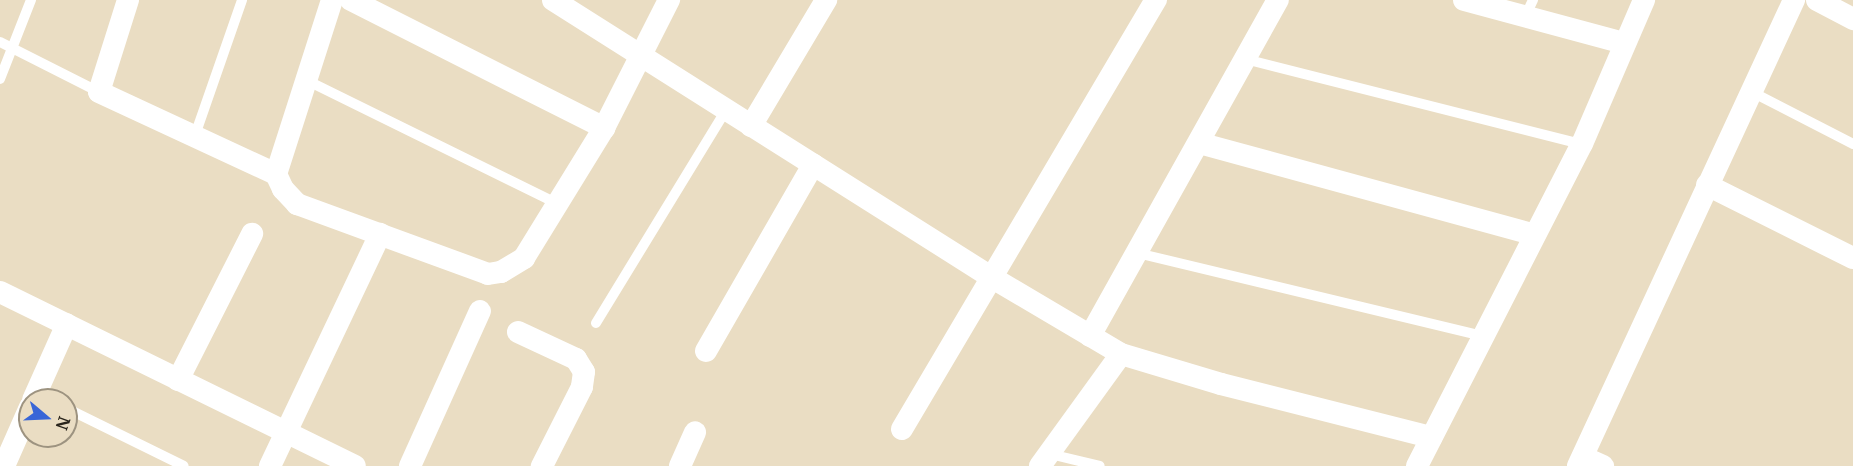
<!DOCTYPE html>
<style>
body{margin:0}
#map{position:relative;width:1853px;height:466px;overflow:hidden;background:#eaddc3;font-family:Merriweather,serif}
div>[style]{position:absolute}
.lane>*{height:10px;margin:-5px;padding:0 5px;transform-origin:5px;border-radius:5px;background:#fff}
.street>*{height:22px;margin:-11px;padding:0 11px;transform-origin:11px;border-radius:11px;background:#fff}
span{translate:-50% -50%;white-space:nowrap;text-align:center;line-height:1.15;-webkit-text-stroke:6px #eaddc3;paint-order:stroke}
.north{position:absolute;left:18px;top:388px;width:60px;height:60px;box-sizing:border-box;background:#eaddc3;border:2px solid #9d9380;border-radius:50%;rotate:109deg;font-size:16px;font-weight:700;line-height:24px;text-align:center;color:#29241b}
.north::after{content:'';display:block;margin:auto;width:21px;height:27px;background:#3966d7;clip-path:polygon(50% 0,100% 100%,50% 72%,0 100%)}
</style>
<div id="map">
<div class="lane">
<div style="left:1525px;top:17px;width:19px;rotate:-65deg"></div>
<div style="left:0;top:42px;width:111px;rotate:26.8deg"></div>
<div style="left:1245px;top:59px;width:348px;rotate:14.2deg"></div>
<div style="left:0;top:79px;width:85px;rotate:-68.6deg"></div>
<div style="left:306px;top:80px;width:281px;rotate:26.2deg"></div>
<div style="left:1750px;top:91px;width:116px;rotate:27.2deg"></div>
<div style="left:194px;top:138px;width:146px;rotate:-70.8deg"></div>
<div style="left:1137px;top:253px;width:357px;rotate:13.5deg"></div>
<div style="left:596px;top:323px;width:250px;rotate:-58.6deg"></div>
<div style="left:36px;top:393px;width:16px;rotate:27deg"></div>
<div style="left:66px;top:408px;width:131px;rotate:26.2deg"></div>
<div style="left:1050px;top:454px;width:51px;rotate:13.5deg"></div>
</div>
<div class="street">
<div style="left:128px;top:0;width:96px;rotate:107.5deg"></div>
<div style="left:99px;top:92px;width:195px;rotate:24.9deg"></div>
<div style="left:332px;top:0;width:183px;rotate:107.8deg"></div>
<div style="left:276px;top:174px;width:17px;rotate:65deg"></div>
<div style="left:283px;top:189px;width:21px;rotate:47deg"></div>
<div style="left:297px;top:204px;width:203px;rotate:20.1deg"></div>
<div style="left:488px;top:274px;width:13px;rotate:-9deg"></div>
<div style="left:501px;top:272px;width:27px;rotate:-31deg"></div>
<div style="left:524px;top:258px;width:153px;rotate:-58.4deg"></div>
<div style="left:604px;top:128px;width:144px;rotate:-63.1deg"></div>
<div style="left:351px;top:0;width:284px;rotate:26.8deg"></div>
<div style="left:553px;top:0;width:518px;rotate:32.31deg"></div>
<div style="left:991px;top:277px;width:151px;rotate:30.6deg"></div>
<div style="left:1121px;top:354px;width:104px;rotate:16.7deg"></div>
<div style="left:1221px;top:384px;width:217px;rotate:14.2deg"></div>
<div style="left:1464px;top:0;width:165px;rotate:15.1deg"></div>
<div style="left:1817px;top:0;width:41px;rotate:27.8deg"></div>
<div style="left:751px;top:126px;width:147px;rotate:-59.2deg"></div>
<div style="left:1199px;top:143px;width:348px;rotate:15.3deg"></div>
<div style="left:1707px;top:185px;width:163px;rotate:26.6deg"></div>
<div style="left:0;top:292px;width:395px;rotate:26.1deg"></div>
<div style="left:518px;top:332px;width:64px;rotate:25deg"></div>
<div style="left:576px;top:359px;width:15px;rotate:58deg"></div>
<div style="left:584px;top:372px;width:15px;rotate:98deg"></div>
<div style="left:582px;top:387px;width:89px;rotate:116.9deg"></div>
<div style="left:1090px;top:336px;width:385px;rotate:-60.8deg"></div>
<div style="left:706px;top:351px;width:215px;rotate:-60.1deg"></div>
<div style="left:178px;top:380px;width:164px;rotate:-63.1deg"></div>
<div style="left:33px;top:400px;width:83px;rotate:-65.9deg"></div>
<div style="left:902px;top:429px;width:499px;rotate:-59.4deg"></div>
<div style="left:1583px;top:457px;width:22px;rotate:24deg"></div>
<div style="left:4px;top:466px;width:64px;rotate:-66.2deg"></div>
<div style="left:270px;top:466px;width:257px;rotate:-64.6deg"></div>
<div style="left:410px;top:466px;width:170px;rotate:-65.7deg"></div>
<div style="left:680px;top:466px;width:37px;rotate:-66deg"></div>
<div style="left:1040px;top:466px;width:138px;rotate:-54.1deg"></div>
<div style="left:1417px;top:466px;width:362px;rotate:-62.9deg"></div>
<div style="left:1582px;top:144px;width:157px;rotate:-66.7deg"></div>
<div style="left:1578px;top:466px;width:514px;rotate:-65.13deg"></div>
</div>
<div class="north">N</div>
</div>
